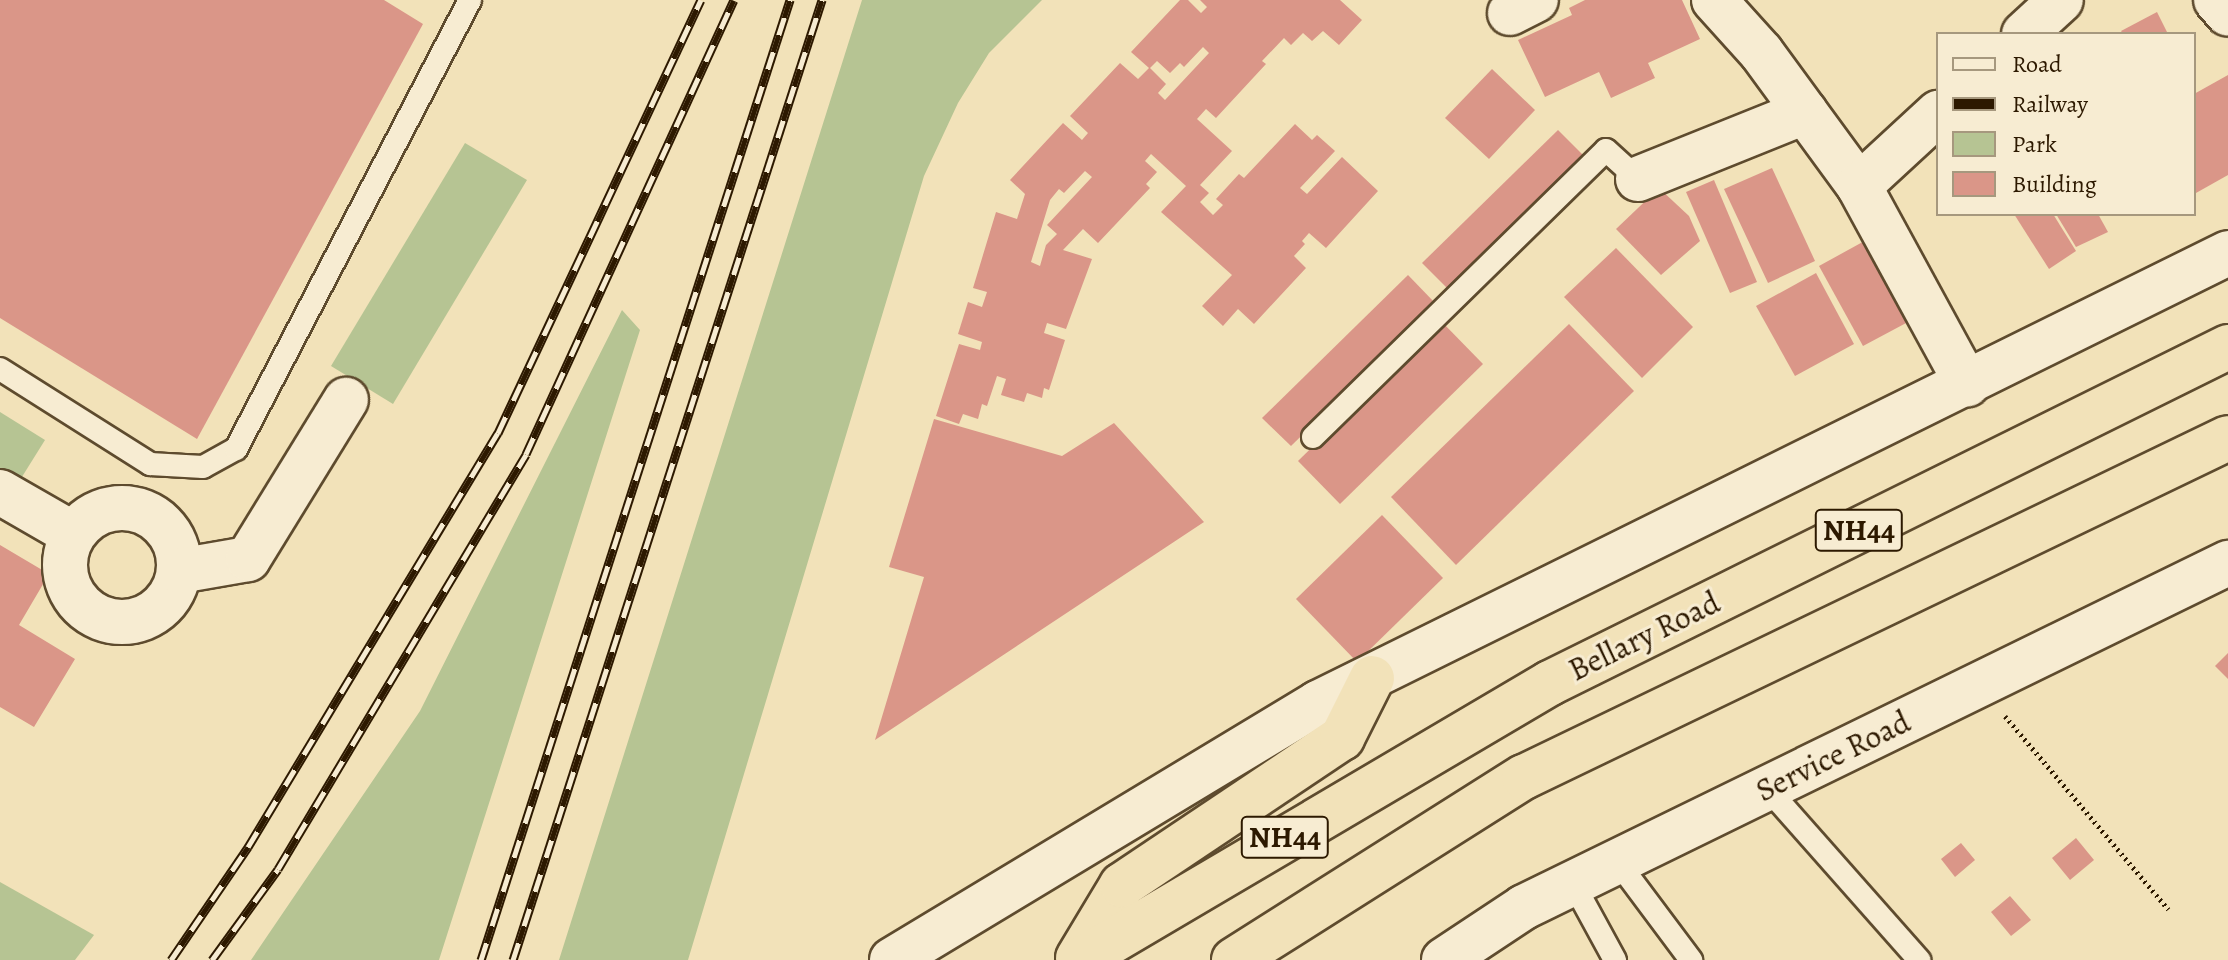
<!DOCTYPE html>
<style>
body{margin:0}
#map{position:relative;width:2228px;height:960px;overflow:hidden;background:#f2e2b9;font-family:Alegreya,serif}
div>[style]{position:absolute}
.green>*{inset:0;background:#b6c493}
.building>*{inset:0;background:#da9688}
.path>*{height:5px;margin-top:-2.5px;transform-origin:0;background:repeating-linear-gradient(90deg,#2d1900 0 2px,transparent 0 6px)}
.roads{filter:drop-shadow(2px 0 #5e4b2e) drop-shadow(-2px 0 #5e4b2e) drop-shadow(0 2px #5e4b2e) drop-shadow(0 -2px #5e4b2e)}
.lane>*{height:22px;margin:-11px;padding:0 11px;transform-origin:11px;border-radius:11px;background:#f7ecd2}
.street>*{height:44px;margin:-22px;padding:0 22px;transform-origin:22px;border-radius:22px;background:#f7ecd2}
.street>.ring{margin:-22px;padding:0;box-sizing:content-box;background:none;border:44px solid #f7ecd2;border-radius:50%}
.secondary>*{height:44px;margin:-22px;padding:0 22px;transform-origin:22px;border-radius:22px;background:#f7ecd2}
.highway>*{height:44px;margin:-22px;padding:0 22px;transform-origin:22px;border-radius:22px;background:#f2e2b9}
.rail>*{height:9px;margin-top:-4.5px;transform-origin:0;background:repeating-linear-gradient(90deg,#f7ecd2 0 18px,#2d1900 0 36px);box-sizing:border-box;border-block:2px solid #2d1900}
span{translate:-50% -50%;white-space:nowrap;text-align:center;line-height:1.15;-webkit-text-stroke:6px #f7ecd2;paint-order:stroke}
.shield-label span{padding:2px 6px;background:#f7ecd2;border:2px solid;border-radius:6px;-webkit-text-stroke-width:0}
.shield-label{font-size:30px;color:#2d1900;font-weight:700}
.street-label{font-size:32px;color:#2d1900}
.legend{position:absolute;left:1936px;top:32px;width:260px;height:184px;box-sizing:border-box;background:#f7ecd2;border:2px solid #a6987e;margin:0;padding:10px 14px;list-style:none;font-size:24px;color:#2d1900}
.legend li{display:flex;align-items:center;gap:16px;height:40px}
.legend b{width:40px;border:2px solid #a6987e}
</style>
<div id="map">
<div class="green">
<div style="clip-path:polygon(862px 0,1042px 0,989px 53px,958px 103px,924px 176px,688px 960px,559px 960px)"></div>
<div style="clip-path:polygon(465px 143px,527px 180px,393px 404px,331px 366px)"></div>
<div style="clip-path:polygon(622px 310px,640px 330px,439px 960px,251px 960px,420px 711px)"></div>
<div style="clip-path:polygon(0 412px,45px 440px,20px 480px,0 468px)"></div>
<div style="clip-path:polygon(0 882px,94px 935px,75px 960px,0 960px)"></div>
</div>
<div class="building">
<div style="clip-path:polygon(0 0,384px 0,423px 24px,197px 439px,0 318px)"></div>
<div style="clip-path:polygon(evenodd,1180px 0,1188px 0,1201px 13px,1207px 7px,1200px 0,1340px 0,1362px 20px,1339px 45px,1323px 31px,1312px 41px,1303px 33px,1291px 45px,1284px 38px,1262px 61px,1266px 64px,1216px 118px,1206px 109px,1197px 119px,1232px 151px,1200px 185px,1209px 193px,1200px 202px,1213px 215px,1223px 205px,1216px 199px,1239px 174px,1244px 178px,1295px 124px,1312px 140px,1317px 135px,1335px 151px,1300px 188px,1307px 194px,1342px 157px,1378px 191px,1326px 248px,1309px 233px,1302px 241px,1305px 244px,1294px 256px,1306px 268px,1254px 324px,1238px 309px,1223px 326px,1202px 306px,1232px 275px,1161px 212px,1186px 186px,1151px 154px,1145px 161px,1157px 172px,1146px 184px,1150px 188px,1098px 243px,1083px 229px,1063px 250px,1092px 259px,1066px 329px,1047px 323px,1044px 333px,1065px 340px,1049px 390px,1044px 388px,1042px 398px,1027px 393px,1024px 402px,1001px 395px,1006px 379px,997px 376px,987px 406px,982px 404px,978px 419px,963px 414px,959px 424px,936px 416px,959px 344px,980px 350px,982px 342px,958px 334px,968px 302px,982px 307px,987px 292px,973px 288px,996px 212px,1017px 219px,1025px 194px,1010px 180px,1063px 123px,1082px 140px,1088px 133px,1070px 116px,1120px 63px,1138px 79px,1149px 68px,1131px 52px,1180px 0,1203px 47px,1209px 53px,1165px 100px,1158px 93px,1166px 84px,1150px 68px,1157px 61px,1170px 73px,1180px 63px,1184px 67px,1203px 47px,1180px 0,1085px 171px,1092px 177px,1047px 225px,1057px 234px,1046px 245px,1040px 266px,1031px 262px,1050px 200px,1059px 189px,1064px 193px,1085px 171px)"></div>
<div style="clip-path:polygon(1585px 0,1682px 0,1700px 39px,1648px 63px,1655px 78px,1611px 98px,1599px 72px,1545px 97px,1518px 40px,1572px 15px,1569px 8px)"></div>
<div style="clip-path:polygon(2157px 12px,2168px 34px,2123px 34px,2121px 31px)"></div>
<div style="clip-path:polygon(1492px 69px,1535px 110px,1489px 159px,1445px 118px)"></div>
<div style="clip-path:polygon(2228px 75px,2228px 175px,2196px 193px,2194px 94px)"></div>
<div style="clip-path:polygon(1558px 130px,1586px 158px,1450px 291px,1422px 263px)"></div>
<div style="clip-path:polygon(1772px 168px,1815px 261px,1768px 283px,1724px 189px)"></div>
<div style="clip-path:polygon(1714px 180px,1757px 282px,1730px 293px,1686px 192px)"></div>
<div style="clip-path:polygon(1659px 188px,1689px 216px,1700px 241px,1661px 275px,1616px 229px)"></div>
<div style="clip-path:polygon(2014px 214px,2053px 214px,2076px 251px,2049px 269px)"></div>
<div style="clip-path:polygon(2056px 214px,2098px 214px,2108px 232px,2076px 247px)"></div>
<div style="clip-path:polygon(1879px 233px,1923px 314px,1863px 346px,1819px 266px)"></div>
<div style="clip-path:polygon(1616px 248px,1693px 327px,1642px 378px,1564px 297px)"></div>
<div style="clip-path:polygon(1816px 273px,1854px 344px,1795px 376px,1756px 306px)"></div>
<div style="clip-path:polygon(1408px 275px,1436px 304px,1291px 446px,1262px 418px)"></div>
<div style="clip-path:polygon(1441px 321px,1483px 364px,1340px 504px,1298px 461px)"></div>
<div style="clip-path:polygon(1569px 324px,1634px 391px,1456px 565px,1391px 497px)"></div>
<div style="clip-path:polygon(934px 419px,1062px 456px,1114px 423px,1204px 522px,875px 740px,924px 577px,889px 567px)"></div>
<div style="clip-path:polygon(1382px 515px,1443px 578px,1357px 662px,1296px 599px)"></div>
<div style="clip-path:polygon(0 545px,49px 574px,19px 625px,75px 659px,34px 727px,0 707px)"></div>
<div style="clip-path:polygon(2228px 653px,2228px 679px,2215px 666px)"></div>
<div style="clip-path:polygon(2076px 838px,2094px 860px,2070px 880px,2052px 858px)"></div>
<div style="clip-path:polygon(1961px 843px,1975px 860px,1955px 877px,1941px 859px)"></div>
<div style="clip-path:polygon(2010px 896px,2031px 920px,2011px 936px,1991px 912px)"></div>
</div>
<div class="path">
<div style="left:2005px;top:716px;width:253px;rotate:49.8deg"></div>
</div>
<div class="roads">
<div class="lane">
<div style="left:0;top:369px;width:178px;rotate:32.3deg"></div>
<div style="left:150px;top:464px;width:53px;rotate:3.2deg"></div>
<div style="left:203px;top:467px;width:38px;rotate:-29deg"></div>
<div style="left:236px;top:449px;width:506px;rotate:-62.47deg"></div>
<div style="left:1313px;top:437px;width:410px;rotate:-44.4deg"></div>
<div style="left:1606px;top:150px;width:43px;rotate:42.2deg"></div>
<div style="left:1767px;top:788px;width:230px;rotate:48.5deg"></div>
<div style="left:1617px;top:861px;width:124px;rotate:53.2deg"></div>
<div style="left:1573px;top:883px;width:88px;rotate:61.4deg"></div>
</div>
<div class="street">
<div style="left:1714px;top:0;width:70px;rotate:47.9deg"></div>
<div style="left:1761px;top:52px;width:166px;rotate:53.8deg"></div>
<div style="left:1859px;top:186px;width:226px;rotate:61.4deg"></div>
<div style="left:2216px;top:0;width:18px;rotate:49deg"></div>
<div style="left:1510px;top:13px;width:29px;rotate:-27deg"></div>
<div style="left:2024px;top:34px;width:50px;rotate:-42.6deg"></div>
<div style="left:1638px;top:179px;width:180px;rotate:-21.9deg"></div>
<div style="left:1859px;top:186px;width:108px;rotate:-42.7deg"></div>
<div style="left:0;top:492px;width:84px;rotate:29.9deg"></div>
<div class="ring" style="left:65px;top:508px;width:70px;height:70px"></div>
<div style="left:179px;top:571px;width:70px;rotate:-9.9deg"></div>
<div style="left:248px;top:559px;width:187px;rotate:-58.4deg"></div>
</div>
<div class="secondary">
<div style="left:892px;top:960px;width:498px;rotate:-31.1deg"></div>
<div style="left:1318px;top:703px;width:1015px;rotate:-26.31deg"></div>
<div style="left:1444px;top:960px;width:96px;rotate:-33.5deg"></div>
<div style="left:1524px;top:907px;width:784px;rotate:-26.04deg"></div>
</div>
<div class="highway">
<div style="left:1078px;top:958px;width:85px;rotate:-58.9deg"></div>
<div style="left:1122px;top:885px;width:265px;rotate:-33.8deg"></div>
<div style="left:1342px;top:738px;width:67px;rotate:-63.4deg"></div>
<div style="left:1080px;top:960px;width:546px;rotate:-30.51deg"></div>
<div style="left:1550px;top:683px;width:757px;rotate:-26.36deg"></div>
<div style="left:1234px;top:960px;width:343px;rotate:-32.3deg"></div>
<div style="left:1524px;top:777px;width:781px;rotate:-25.71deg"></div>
</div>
</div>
<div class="rail">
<div style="left:171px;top:960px;width:137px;rotate:-55.7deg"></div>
<div style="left:248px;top:847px;width:484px;rotate:-58.9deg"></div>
<div style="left:498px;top:433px;width:478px;rotate:-64.9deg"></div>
<div style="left:212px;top:960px;width:112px;rotate:-54deg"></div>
<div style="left:278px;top:869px;width:483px;rotate:-59.1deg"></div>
<div style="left:526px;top:454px;width:499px;rotate:-65.4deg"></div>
<div style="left:481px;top:960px;width:1009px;rotate:-72.16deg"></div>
<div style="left:513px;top:960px;width:1009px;rotate:-72.16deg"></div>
</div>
<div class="shield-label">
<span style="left:1859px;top:530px">NH44</span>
<span style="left:1285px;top:837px">NH44</span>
</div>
<div class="street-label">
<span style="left:1644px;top:636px;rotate:-26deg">Bellary Road</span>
<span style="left:1833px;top:756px;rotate:-26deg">Service Road</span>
</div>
<ul class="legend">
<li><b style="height:10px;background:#f7ecd2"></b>Road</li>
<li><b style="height:10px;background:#2d1900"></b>Railway</li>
<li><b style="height:22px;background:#b6c493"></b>Park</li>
<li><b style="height:22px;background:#da9688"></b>Building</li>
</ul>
</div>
